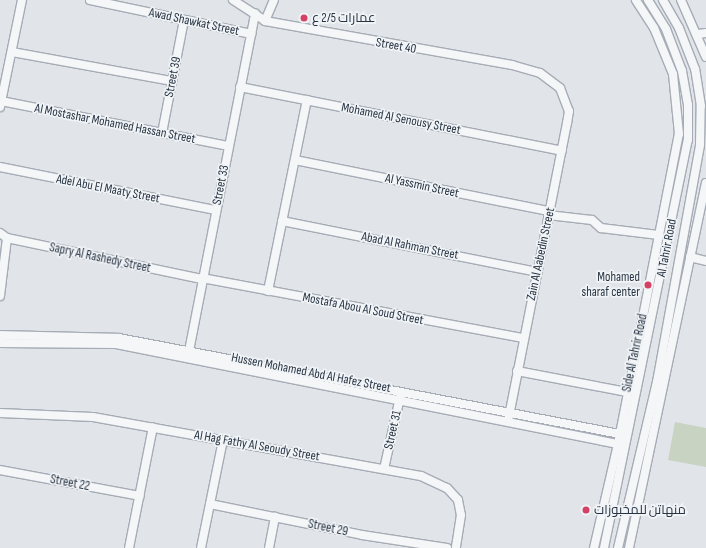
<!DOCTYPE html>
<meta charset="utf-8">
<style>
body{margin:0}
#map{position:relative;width:706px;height:548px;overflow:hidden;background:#e1e5ea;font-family:"Sofia Sans Condensed",Cairo,sans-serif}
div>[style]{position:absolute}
.green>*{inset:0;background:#c8d4c1}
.roads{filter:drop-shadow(1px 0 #a6acb5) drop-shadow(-1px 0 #a6acb5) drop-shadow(0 1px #a6acb5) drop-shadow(0 -1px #a6acb5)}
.minor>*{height:8px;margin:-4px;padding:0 4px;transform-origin:4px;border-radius:4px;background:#f4f6f8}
.dots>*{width:11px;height:11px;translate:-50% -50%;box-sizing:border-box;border:2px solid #f1f4f7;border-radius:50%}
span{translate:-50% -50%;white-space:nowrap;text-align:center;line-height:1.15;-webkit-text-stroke:3.5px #f1f4f7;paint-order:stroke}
.poi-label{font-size:13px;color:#283443}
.left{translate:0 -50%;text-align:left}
.right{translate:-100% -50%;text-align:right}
.street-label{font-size:13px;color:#283443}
</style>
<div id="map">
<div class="green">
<div style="clip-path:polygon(675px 422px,706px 428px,706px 467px,668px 460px)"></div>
</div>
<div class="roads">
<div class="minor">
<div style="left:90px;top:0;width:165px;rotate:11.9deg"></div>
<div style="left:233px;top:0;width:38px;rotate:33deg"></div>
<div style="left:265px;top:21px;width:251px;rotate:10.1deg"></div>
<div style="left:512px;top:65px;width:29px;rotate:16deg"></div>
<div style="left:540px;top:73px;width:25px;rotate:37deg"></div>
<div style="left:560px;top:88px;width:25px;rotate:69deg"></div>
<div style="left:569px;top:111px;width:12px;rotate:99deg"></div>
<div style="left:567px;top:123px;width:303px;rotate:101.2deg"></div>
<div style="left:681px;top:0;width:62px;rotate:66.3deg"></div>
<div style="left:265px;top:21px;width:23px;rotate:-67deg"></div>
<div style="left:698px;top:34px;width:8px;rotate:-7deg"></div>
<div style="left:12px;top:52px;width:163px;rotate:10.3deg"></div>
<div style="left:240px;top:87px;width:328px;rotate:11.2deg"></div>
<div style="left:1px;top:101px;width:231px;rotate:11.2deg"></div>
<div style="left:0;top:107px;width:109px;rotate:-78.4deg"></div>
<div style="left:162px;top:133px;width:115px;rotate:-79deg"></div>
<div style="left:295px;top:160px;width:259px;rotate:11.4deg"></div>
<div style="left:0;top:167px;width:220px;rotate:11.3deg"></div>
<div style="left:548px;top:215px;width:44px;rotate:6.5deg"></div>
<div style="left:592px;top:220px;width:12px;rotate:42deg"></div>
<div style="left:601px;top:228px;width:58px;rotate:6.9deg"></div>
<div style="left:282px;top:221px;width:260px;rotate:11.3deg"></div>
<div style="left:0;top:233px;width:9px;rotate:36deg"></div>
<div style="left:7px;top:238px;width:199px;rotate:11.9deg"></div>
<div style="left:690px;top:257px;width:16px;rotate:14deg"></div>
<div style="left:202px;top:278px;width:327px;rotate:10.6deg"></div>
<div style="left:268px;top:291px;width:195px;rotate:-78.5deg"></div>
<div style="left:0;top:296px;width:58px;rotate:-83.1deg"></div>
<div style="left:0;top:335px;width:119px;rotate:1.4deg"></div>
<div style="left:119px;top:338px;width:510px;rotate:10.85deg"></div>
<div style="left:0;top:343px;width:116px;rotate:0.5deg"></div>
<div style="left:116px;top:344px;width:512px;rotate:11.27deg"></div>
<div style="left:188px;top:356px;width:349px;rotate:-78.9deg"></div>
<div style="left:517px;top:371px;width:112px;rotate:10.8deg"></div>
<div style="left:627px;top:392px;width:4px;rotate:-45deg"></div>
<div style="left:0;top:413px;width:93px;rotate:2.5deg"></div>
<div style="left:93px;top:417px;width:333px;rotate:10.2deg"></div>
<div style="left:421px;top:476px;width:29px;rotate:25deg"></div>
<div style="left:447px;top:488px;width:16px;rotate:47deg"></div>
<div style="left:458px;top:500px;width:15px;rotate:79deg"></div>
<div style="left:461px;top:515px;width:33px;rotate:99deg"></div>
<div style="left:384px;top:469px;width:78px;rotate:-77.4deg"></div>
<div style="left:0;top:470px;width:142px;rotate:10.5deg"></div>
<div style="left:210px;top:504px;width:155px;rotate:11.5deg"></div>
<div style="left:362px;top:535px;width:86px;rotate:8.7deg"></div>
<div style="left:129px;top:548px;width:123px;rotate:-78.8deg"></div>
<div style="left:201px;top:548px;width:110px;rotate:-78.5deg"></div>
<div style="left:269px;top:548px;width:32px;rotate:-79deg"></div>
<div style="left:594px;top:548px;width:107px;rotate:-77deg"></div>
<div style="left:618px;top:444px;width:316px;rotate:-78.9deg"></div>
<div style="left:679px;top:134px;width:60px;rotate:-95.7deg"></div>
<div style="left:673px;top:74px;width:50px;rotate:-112.4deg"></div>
<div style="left:654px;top:28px;width:33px;rotate:-123deg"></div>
<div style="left:604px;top:548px;width:417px;rotate:-78.4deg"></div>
<div style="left:688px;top:140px;width:35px;rotate:-90deg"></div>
<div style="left:688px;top:105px;width:35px;rotate:-100deg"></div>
<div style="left:682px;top:71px;width:45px;rotate:-110.9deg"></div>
<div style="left:666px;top:29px;width:34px;rotate:-122deg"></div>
<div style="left:618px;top:548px;width:171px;rotate:-76.8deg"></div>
<div style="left:657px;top:382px;width:241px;rotate:-79.7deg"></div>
<div style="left:700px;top:145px;width:39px;rotate:-89deg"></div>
<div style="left:701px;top:106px;width:37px;rotate:-99deg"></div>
<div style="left:695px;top:69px;width:44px;rotate:-111.3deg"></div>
<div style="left:679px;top:28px;width:32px;rotate:-120deg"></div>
<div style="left:629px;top:548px;width:373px;rotate:-78.1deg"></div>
</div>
</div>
<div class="dots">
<div style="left:304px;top:18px;background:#d44165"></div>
<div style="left:648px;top:285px;background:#d44165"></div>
<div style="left:586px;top:510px;background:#d44165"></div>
</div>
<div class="poi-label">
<span class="left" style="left:312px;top:18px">عمارات 2/5 ع</span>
<span class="right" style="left:640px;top:285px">Mohamed<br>sharaf center</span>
<span class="left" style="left:594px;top:510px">منهاتن للمخبوزات</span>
</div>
<div class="street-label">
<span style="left:194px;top:22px;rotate:12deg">Awad Shawkat Street</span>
<span style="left:396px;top:46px;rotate:10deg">Street 40</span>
<span style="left:173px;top:77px;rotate:-79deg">Street 39</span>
<span style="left:401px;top:119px;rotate:11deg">Mohamed Al Senousy Street</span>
<span style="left:115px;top:124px;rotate:11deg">Al Mostashar Mohamed Hassan Street</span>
<span style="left:221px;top:185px;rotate:-79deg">Street 33</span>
<span style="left:422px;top:186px;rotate:12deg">Al Yassmin Street</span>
<span style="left:108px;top:189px;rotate:11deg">Adel Abu El Maaty Street</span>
<span style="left:410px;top:246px;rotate:11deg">Abad Al Rahman Street</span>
<span style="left:667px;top:248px;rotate:-79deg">Al Tahrir Road</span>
<span style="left:541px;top:254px;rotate:-78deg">Zain Al Aabedin Street</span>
<span style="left:100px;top:258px;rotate:12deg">Sapry Al Rashedy Street</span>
<span style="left:363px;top:309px;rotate:11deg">Mostafa Abou Al Soud Street</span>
<span style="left:635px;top:353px;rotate:-78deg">Side Al Tahrir Road</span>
<span style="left:311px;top:373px;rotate:11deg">Hussen Mohamed Abd Al Hafez Street</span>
<span style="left:393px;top:430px;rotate:-77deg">Street 31</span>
<span style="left:257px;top:446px;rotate:10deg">Al Hag Fathy Al Seoudy Street</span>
<span style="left:70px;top:483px;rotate:11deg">Street 22</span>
<span style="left:328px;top:528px;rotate:12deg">Street 29</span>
</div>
</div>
